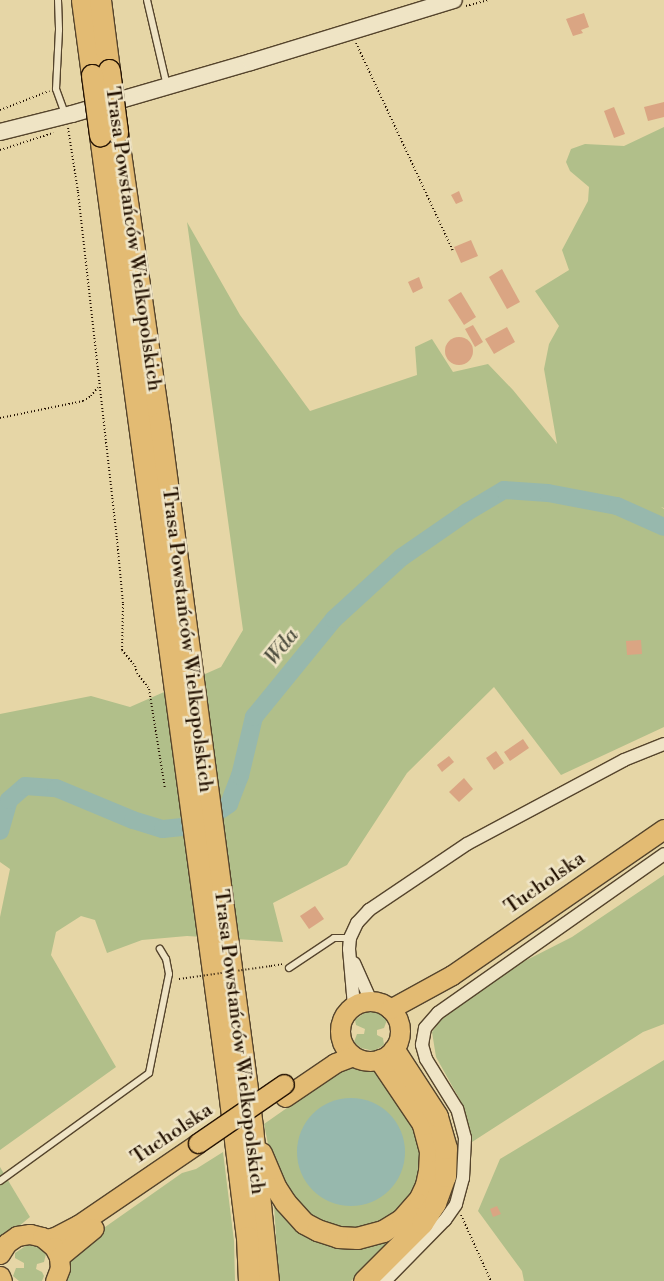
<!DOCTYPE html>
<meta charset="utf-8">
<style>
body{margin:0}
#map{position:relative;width:664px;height:1281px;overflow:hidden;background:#e6d6a6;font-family:"Libre Bodoni",serif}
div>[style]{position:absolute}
.green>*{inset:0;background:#b1bf8a}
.water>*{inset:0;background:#97b8ad}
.round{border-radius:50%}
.river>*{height:18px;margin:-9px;padding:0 9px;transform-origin:9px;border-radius:9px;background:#97b8ad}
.building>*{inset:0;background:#daa583}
.path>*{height:2px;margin-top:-1px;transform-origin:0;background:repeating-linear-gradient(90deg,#251303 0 1px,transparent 0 3.5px)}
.roads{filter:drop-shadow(1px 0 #55442c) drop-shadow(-1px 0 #55442c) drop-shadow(0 1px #55442c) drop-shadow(0 -1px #55442c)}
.lane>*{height:6px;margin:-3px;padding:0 3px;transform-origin:3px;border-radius:3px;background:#efe4c5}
.street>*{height:12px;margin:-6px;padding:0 6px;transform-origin:6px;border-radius:6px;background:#efe4c5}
.secondary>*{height:16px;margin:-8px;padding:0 8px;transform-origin:8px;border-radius:8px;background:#efe4c5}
.primary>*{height:19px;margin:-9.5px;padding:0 9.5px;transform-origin:9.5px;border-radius:9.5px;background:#e3bb73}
.primary>.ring{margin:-9.5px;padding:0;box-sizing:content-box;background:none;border:19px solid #e3bb73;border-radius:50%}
.highway>*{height:21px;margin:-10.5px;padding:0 10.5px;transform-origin:10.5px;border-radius:10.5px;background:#e3bb73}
.path-bridge>*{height:2px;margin-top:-1px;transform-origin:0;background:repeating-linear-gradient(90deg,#251303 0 1px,transparent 0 3.5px)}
.bridges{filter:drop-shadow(1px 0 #251303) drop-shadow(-1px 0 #251303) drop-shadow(0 1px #251303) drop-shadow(0 -1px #251303)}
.primary-bridge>*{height:19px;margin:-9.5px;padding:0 9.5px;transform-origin:9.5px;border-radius:9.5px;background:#e3bb73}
.highway-bridge>*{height:21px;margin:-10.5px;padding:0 10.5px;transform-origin:10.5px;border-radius:10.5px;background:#e3bb73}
span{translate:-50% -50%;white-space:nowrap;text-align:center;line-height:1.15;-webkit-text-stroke:5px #efe4c5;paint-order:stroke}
.street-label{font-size:20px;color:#251303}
.water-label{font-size:21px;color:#4d4d3e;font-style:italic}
</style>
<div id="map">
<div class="green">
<div style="clip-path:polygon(664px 127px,664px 508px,661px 507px,664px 509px,664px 727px,561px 775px,494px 687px,407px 773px,347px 865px,273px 903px,283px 942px,187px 936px,142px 940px,107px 953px,95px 920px,81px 916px,56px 932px,51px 955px,116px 1067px,0 1150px,0 917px,10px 869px,0 862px,0 714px,91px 696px,130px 707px,221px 667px,243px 630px,187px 222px,240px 315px,310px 411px,417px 375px,415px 347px,432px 339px,453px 372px,488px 364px,513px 390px,557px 444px,544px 369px,549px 344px,559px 326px,535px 291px,569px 270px,562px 250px,588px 201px,589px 187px,570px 171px,566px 162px,571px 149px,585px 144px,624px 146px)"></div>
<div style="clip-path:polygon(664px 875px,664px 1024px,643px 1032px,472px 1142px,460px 1100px,436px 1057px,432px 1032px,448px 1010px,507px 970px,572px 937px)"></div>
<div style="clip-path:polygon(367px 1011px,379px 1013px,387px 1020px,384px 1028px,377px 1030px,377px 1035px,383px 1038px,384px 1045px,374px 1051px,361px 1048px,354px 1042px,357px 1034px,364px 1034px,365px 1029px,356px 1025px,355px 1020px)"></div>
<div style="clip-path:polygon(664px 1060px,664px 1281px,524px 1281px,522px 1271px,478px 1211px,500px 1159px)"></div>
<div style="clip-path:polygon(348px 1062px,381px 1072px,396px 1090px,424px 1147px,416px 1191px,380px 1227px,335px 1229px,293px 1205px,269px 1149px,264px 1124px,294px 1103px,307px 1089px)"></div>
<div style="clip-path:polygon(223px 1152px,234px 1241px,235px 1281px,62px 1281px,71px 1251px,182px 1173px,196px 1169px)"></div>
<div style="clip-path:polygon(0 1167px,30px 1217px,0 1242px)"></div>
<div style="clip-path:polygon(274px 1205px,282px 1216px,295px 1227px,395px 1234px,397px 1238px,351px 1281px,279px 1281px)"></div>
<div style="clip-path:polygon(27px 1245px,38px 1247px,46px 1254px,44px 1262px,37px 1264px,36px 1269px,42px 1272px,44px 1276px,42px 1281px,19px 1281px,13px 1276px,16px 1268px,24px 1268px,24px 1263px,15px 1258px,15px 1253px)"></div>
</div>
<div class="water">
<div class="round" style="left:297px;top:1098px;width:108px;height:108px"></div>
</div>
<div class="river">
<div style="left:0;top:831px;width:32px;rotate:-74deg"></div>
<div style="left:9px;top:800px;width:21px;rotate:-41deg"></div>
<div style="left:25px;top:786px;width:31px;rotate:4deg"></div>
<div style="left:56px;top:788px;width:83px;rotate:22.6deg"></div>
<div style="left:133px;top:820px;width:31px;rotate:17deg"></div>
<div style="left:163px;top:829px;width:36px;rotate:-6deg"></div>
<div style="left:199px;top:825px;width:37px;rotate:-35deg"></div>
<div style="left:229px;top:804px;width:30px;rotate:-69deg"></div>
<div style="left:240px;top:776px;width:61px;rotate:-76.7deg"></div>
<div style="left:254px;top:717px;width:127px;rotate:-50.8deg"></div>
<div style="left:334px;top:619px;width:92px;rotate:-42.4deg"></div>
<div style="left:402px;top:557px;width:79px;rotate:-34.7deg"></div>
<div style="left:467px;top:512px;width:43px;rotate:-30.7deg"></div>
<div style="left:504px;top:490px;width:44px;rotate:3.9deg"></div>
<div style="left:548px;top:493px;width:70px;rotate:10.7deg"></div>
<div style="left:617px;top:506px;width:51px;rotate:24.1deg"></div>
</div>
<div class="building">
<div style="clip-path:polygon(584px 13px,589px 27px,581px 30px,583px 33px,573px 36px,566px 19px)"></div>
<div style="clip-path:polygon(664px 102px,664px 117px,648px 121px,644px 107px)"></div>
<div style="clip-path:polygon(614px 107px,625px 134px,614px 138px,604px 111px)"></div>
<div style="clip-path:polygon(459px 191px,463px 201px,456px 204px,451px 195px)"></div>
<div style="clip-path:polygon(471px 240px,478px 256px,461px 263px,454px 247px)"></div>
<div style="clip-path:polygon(502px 269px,520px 302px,507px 309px,489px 277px)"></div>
<div style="clip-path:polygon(419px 277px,423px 288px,413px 293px,408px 282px)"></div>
<div style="clip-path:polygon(461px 292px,476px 317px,464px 325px,448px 300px)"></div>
<div style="clip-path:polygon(473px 325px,483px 342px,475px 347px,465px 329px)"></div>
<div style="clip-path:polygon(507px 327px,515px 342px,494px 354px,485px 339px)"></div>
<div class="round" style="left:445px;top:337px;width:28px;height:28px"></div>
<div style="clip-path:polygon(641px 640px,642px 654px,627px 655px,626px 641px)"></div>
<div style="clip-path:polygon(523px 739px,529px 748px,510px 761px,504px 752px)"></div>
<div style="clip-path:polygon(496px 751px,504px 763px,494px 770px,486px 758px)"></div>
<div style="clip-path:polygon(449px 756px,454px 762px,442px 772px,437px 765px)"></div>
<div style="clip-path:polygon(464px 778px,473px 789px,459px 802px,449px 792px)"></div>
<div style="clip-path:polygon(315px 906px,324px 919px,309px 929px,300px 916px)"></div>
<div style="clip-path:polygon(497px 1206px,501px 1214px,493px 1217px,490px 1209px)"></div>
</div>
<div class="path">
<div style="left:466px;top:6px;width:23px;rotate:-15deg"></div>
<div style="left:356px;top:43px;width:230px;rotate:65deg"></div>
<div style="left:0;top:110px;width:53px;rotate:-21.2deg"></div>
<div style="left:68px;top:128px;width:65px;rotate:81.1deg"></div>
<div style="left:78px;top:192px;width:349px;rotate:83.6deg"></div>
<div style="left:117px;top:539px;width:65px;rotate:84.7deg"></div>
<div style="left:123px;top:604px;width:46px;rotate:91.2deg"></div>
<div style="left:122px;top:650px;width:21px;rotate:51deg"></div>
<div style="left:135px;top:666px;width:7px;rotate:74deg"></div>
<div style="left:137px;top:673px;width:20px;rotate:53deg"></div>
<div style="left:149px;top:689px;width:101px;rotate:80.9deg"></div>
<div style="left:0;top:150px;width:56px;rotate:-17.8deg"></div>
<div style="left:0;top:418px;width:85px;rotate:-11.6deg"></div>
<div style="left:83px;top:401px;width:9px;rotate:-32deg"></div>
<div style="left:91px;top:396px;width:11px;rotate:-52deg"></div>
<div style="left:271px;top:966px;width:12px;rotate:-9deg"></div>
<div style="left:461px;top:1215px;width:72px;rotate:65.6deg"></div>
</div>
<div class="roads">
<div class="lane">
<div style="left:58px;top:0;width:30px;rotate:88deg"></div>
<div style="left:59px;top:30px;width:59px;rotate:92.9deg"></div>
<div style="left:56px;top:89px;width:27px;rotate:70deg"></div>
<div style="left:147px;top:0;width:88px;rotate:76.9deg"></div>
<div style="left:289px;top:968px;width:54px;rotate:-33.7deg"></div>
<div style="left:334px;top:938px;width:16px"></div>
<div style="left:0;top:1181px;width:184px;rotate:-35.9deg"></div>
<div style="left:149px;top:1073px;width:101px;rotate:-78.6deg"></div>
<div style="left:169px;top:974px;width:15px;rotate:-101deg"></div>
<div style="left:166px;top:959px;width:12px;rotate:-121deg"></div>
</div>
<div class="street">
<div style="left:354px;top:963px;width:42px;rotate:65.9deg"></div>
<div style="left:354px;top:1006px;width:57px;rotate:-95deg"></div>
<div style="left:349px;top:949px;width:11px;rotate:-85deg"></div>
<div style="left:350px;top:938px;width:17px;rotate:-65deg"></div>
<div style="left:357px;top:923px;width:18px;rotate:-47deg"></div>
<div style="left:369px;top:910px;width:118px;rotate:-34deg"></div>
<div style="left:467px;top:844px;width:178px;rotate:-28.1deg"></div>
<div style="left:624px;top:760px;width:43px;rotate:-21.8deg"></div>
<div style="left:385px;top:1281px;width:86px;rotate:-45.5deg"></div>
<div style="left:445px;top:1220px;width:19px;rotate:-55deg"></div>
<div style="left:456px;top:1204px;width:27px;rotate:-75deg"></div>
<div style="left:463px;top:1178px;width:40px;rotate:-87.1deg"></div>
<div style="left:465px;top:1138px;width:30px;rotate:-105deg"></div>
<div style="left:457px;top:1109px;width:59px;rotate:-121.8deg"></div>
<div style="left:426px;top:1059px;width:15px;rotate:-106deg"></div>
<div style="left:422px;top:1045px;width:17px;rotate:-80deg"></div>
<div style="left:425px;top:1028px;width:20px;rotate:-49deg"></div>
<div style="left:438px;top:1013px;width:276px;rotate:-35.1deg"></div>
</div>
<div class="secondary">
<div style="left:0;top:132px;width:74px;rotate:-14deg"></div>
<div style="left:72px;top:114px;width:186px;rotate:-16.2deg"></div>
<div style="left:251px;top:62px;width:212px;rotate:-17deg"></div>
</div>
<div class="primary">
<div class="ring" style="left:340px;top:1001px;width:41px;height:41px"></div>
<div style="left:390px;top:1009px;width:71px;rotate:-28.7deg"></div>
<div style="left:452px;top:975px;width:257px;rotate:-34.6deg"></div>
<div style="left:285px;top:1097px;width:60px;rotate:-34.2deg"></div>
<div style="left:335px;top:1063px;width:19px;rotate:-21deg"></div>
<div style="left:45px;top:1239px;width:10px;rotate:-11deg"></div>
<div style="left:55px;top:1237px;width:26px;rotate:-28deg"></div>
<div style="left:78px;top:1225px;width:145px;rotate:-34.3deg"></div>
<div style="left:0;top:1254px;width:13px;rotate:-58deg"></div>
<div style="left:7px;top:1243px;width:12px;rotate:-35deg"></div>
<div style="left:17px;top:1236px;width:13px;rotate:-9deg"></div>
<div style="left:30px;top:1234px;width:12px;rotate:14deg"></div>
<div style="left:42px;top:1237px;width:16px;rotate:40deg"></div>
<div style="left:54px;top:1247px;width:11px;rotate:63deg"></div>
<div style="left:59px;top:1257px;width:11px;rotate:85deg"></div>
<div style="left:60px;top:1268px;width:14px;rotate:111deg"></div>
<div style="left:59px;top:1257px;width:45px;rotate:-39.6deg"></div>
<div style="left:0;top:1276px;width:5px;rotate:68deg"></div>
</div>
<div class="highway">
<div style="left:82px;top:0;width:76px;rotate:82.4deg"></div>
<div style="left:100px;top:0;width:71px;rotate:82.7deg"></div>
<div style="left:117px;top:132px;width:294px;rotate:81.8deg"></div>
<div style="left:159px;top:423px;width:710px;rotate:82.47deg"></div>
<div style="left:252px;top:1127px;width:155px;rotate:84.1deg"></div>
<div style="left:100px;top:135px;width:949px;rotate:82.31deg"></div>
<div style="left:227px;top:1075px;width:163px;rotate:83deg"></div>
<div style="left:247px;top:1237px;width:44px;rotate:87.4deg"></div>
<div style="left:261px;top:1153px;width:38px;rotate:67deg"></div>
<div style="left:276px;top:1188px;width:17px;rotate:57deg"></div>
<div style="left:285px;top:1202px;width:28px;rotate:48deg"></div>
<div style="left:304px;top:1223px;width:15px;rotate:28deg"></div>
<div style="left:317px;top:1230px;width:22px;rotate:18deg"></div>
<div style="left:338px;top:1237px;width:19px;rotate:3deg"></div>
<div style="left:357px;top:1238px;width:27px;rotate:-15deg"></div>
<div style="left:383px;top:1231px;width:22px;rotate:-32deg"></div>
<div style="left:402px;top:1219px;width:28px;rotate:-49deg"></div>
<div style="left:420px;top:1198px;width:14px;rotate:-65deg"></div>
<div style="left:426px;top:1185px;width:14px;rotate:-78deg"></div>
<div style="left:429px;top:1171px;width:20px;rotate:-87deg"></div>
<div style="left:430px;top:1151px;width:28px;rotate:-105deg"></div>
<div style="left:423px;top:1124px;width:77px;rotate:-123.9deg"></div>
<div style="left:364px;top:1281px;width:82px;rotate:-45deg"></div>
<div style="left:422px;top:1223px;width:24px;rotate:-57deg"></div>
<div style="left:435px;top:1203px;width:29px;rotate:-70deg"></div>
<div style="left:445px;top:1176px;width:28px;rotate:-88deg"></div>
<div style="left:446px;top:1148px;width:33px;rotate:-106deg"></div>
<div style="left:437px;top:1116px;width:79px;rotate:-123.1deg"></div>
</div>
</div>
<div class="path-bridge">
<div style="left:179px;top:979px;width:93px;rotate:-8deg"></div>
</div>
<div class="bridges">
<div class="primary-bridge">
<div style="left:198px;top:1143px;width:104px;rotate:-34.5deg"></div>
</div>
<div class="highway-bridge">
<div style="left:109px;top:70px;width:63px;rotate:82.6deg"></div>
<div style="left:92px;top:75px;width:61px;rotate:82.4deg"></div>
</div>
</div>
<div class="street-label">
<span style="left:133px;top:239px;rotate:82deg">Trasa Powstańców Wielkopolskich</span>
<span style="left:187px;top:640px;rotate:83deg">Trasa Powstańców Wielkopolskich</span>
<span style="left:545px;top:883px;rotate:-35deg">Tucholska</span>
<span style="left:239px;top:1042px;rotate:83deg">Trasa Powstańców Wielkopolskich</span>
<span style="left:172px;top:1134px;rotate:-34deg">Tucholska</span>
</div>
<div class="water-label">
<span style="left:282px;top:647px;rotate:-51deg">Wda</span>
</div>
</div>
